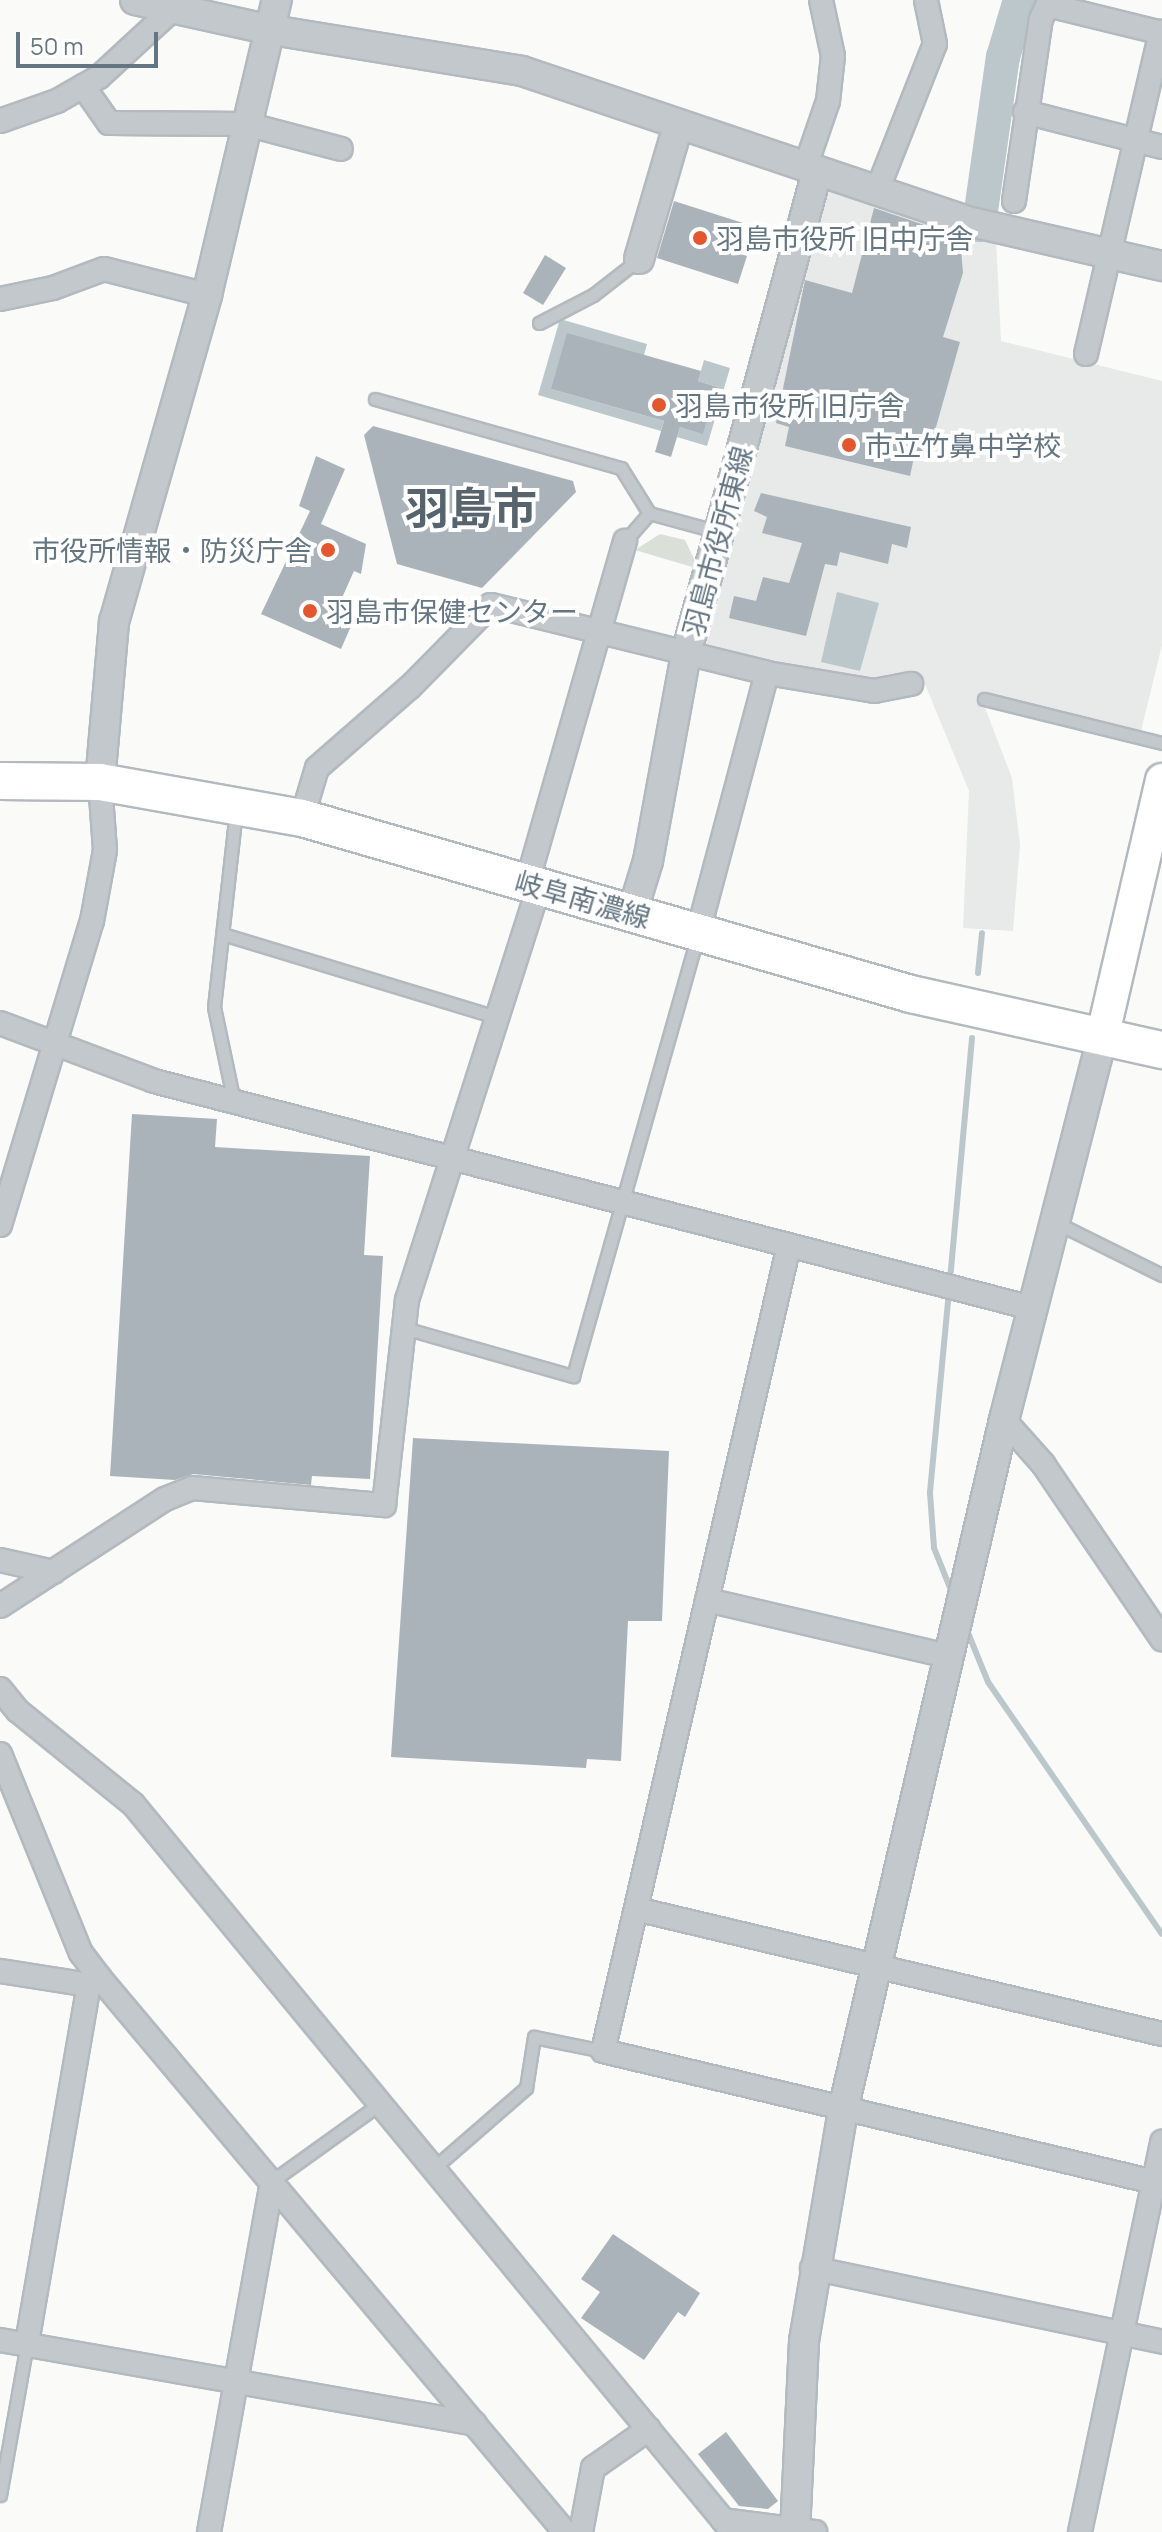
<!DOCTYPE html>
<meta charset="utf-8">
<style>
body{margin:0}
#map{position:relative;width:1162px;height:2532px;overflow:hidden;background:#fafaf8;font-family:Manrope,"Noto Sans JP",sans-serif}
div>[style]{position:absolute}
.built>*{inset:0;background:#e8e9e9}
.green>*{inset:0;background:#dadfd7}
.water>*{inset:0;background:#bbc7cb}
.stream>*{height:6px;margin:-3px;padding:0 3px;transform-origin:3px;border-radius:3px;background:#bbc7cb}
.river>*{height:34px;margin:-17px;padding:0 17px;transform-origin:17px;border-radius:17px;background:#bbc7cb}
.building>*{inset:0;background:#aab3b9}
.roads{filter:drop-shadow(2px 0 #b3babf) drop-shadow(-2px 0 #b3babf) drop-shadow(0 2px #b3babf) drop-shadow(0 -2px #b3babf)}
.service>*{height:11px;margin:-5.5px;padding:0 5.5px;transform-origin:5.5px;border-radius:5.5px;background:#c3c8cc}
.minor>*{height:22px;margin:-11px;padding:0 11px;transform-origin:11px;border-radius:11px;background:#c3c8cc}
.tertiary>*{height:28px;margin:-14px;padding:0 14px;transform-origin:14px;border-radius:14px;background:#c3c8cc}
.secondary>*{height:32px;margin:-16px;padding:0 16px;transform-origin:16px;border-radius:16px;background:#fff}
.primary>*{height:36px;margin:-18px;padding:0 18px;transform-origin:18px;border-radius:18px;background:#fff}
.dots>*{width:22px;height:22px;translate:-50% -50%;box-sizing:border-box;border:4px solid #fff;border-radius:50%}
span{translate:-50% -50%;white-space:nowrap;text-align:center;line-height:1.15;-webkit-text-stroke:8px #fff;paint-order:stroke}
.poi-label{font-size:28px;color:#657683}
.left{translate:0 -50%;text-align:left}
.right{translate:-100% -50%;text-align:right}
.street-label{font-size:28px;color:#657683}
.town-label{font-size:44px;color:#57646e;font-weight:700}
.scale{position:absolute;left:16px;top:32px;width:142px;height:36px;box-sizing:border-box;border:4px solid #657683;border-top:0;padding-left:10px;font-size:24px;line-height:28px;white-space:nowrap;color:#657683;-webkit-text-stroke:6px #fff;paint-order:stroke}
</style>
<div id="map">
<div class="built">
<div style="clip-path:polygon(827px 189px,996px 239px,1001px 341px,1162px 381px,1162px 645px,1141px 731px,979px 692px,1012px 778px,1020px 845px,1013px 931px,963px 928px,969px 791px,922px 677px,873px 686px,709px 652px,705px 644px)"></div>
</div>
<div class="green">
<div style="clip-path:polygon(660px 534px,685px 540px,699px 569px,635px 550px)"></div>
</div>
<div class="water">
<div style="clip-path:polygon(560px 319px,647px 344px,644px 355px,551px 389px,664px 421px,661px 431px,538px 395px)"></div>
<div style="clip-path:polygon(704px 360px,730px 368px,707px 446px,677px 437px,680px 427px,703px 433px,717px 387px,698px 381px)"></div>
<div style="clip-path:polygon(837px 592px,879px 603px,860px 671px,821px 662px)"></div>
</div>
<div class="stream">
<div style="left:978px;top:973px;width:40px;rotate:-84.3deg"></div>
<div style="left:950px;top:1280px;width:243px;rotate:-84.8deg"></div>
<div style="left:949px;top:1291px;width:203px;rotate:95.4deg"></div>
<div style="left:930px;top:1493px;width:55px;rotate:85.8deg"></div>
<div style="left:934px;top:1548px;width:51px;rotate:68deg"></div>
<div style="left:966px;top:1628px;width:58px;rotate:67.8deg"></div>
<div style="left:988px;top:1682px;width:306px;rotate:55.4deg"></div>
</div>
<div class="river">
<div style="left:979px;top:225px;width:170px;rotate:-81.9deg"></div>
<div style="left:1003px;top:57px;width:59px;rotate:-73.4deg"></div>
</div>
<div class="building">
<div style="clip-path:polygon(674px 201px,743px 223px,734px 252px,747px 256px,738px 284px,657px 258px)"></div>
<div style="clip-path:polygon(874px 208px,960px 237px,963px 273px,943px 337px,960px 342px,927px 459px,914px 457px,910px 476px,785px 446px,789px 427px,776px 423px,805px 280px,852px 293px)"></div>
<div style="clip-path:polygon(545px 255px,566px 268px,543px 305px,523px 293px)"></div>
<div style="clip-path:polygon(567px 333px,701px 371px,698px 381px,717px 387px,703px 434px,680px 427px,671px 457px,655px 452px,664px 421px,551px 389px)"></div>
<div style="clip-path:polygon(373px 426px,573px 481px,576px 492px,482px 588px,397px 564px,364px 435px)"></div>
<div style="clip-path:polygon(316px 456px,345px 469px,321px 524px,366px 544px,361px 574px,354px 571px,341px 600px,359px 608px,341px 649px,261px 614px,310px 511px,299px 506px)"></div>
<div style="clip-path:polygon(761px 493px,911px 527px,907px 548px,892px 544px,888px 564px,840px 552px,837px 566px,825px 564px,806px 636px,729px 618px,734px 596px,756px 601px,763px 577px,789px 583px,802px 543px,762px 533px,767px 517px,754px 511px)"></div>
<div style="clip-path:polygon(132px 1114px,217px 1119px,215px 1147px,370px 1156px,364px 1255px,383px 1256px,370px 1479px,312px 1476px,311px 1485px,193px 1474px,175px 1480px,110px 1476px)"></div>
<div style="clip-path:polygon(413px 1438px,669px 1451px,662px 1621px,628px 1621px,621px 1761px,587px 1759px,586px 1768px,391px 1757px)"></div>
<div style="clip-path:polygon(613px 2234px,700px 2293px,685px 2317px,678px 2312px,644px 2360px,581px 2318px,600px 2292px,581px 2279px)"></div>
<div style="clip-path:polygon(726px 2432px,778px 2501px,768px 2509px,739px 2506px,698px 2454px)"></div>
</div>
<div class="roads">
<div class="service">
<div style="left:539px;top:323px;width:61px;rotate:-27.4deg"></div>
<div style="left:593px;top:295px;width:57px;rotate:-37.9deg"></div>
<div style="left:375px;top:399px;width:255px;rotate:15.7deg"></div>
<div style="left:621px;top:468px;width:53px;rotate:58.1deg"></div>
<div style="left:649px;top:513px;width:73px;rotate:15.2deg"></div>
<div style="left:625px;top:541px;width:37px;rotate:-49deg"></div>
<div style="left:984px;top:699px;width:183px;rotate:13.9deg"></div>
<div style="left:223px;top:934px;width:286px;rotate:16.9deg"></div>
<div style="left:234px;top:1102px;width:97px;rotate:-101.9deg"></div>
<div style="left:214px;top:1007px;width:198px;rotate:-83.6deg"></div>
<div style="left:1055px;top:1222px;width:119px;rotate:26.4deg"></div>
<div style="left:404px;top:1328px;width:176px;rotate:15.9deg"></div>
<div style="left:573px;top:1376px;width:456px;rotate:-74.2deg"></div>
<div style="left:435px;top:2167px;width:121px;rotate:-41deg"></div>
<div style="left:526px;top:2088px;width:52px;rotate:-81.1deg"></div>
<div style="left:534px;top:2037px;width:70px;rotate:11.5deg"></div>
<div style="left:272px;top:2181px;width:134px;rotate:-35.6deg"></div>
<div style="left:0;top:2495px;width:154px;rotate:-79.9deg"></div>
</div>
<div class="minor">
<div style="left:1048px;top:5px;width:117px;rotate:13.8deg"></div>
<div style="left:83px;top:86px;width:45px;rotate:54.9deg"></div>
<div style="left:109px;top:123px;width:137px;rotate:0.4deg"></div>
<div style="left:246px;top:124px;width:98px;rotate:14.7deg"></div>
<div style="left:1025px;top:112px;width:141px;rotate:14.3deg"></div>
<div style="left:0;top:121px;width:60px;rotate:-19.3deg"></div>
<div style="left:57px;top:101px;width:48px;rotate:-29.7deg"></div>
<div style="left:99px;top:77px;width:102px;rotate:-42.6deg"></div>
<div style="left:805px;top:168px;width:71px;rotate:-71.1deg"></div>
<div style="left:828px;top:101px;width:45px;rotate:-83.7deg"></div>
<div style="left:833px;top:56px;width:57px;rotate:-102.1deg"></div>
<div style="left:877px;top:191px;width:158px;rotate:-68.5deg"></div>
<div style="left:935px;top:44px;width:45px;rotate:-101.6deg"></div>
<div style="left:1014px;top:201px;width:184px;rotate:-81.6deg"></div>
<div style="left:1041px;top:19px;width:21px;rotate:-65deg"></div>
<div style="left:0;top:299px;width:54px;rotate:-11.7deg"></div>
<div style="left:53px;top:288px;width:54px;rotate:-20.4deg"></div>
<div style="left:104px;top:269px;width:106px;rotate:14.2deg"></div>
<div style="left:1086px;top:354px;width:331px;rotate:-76.9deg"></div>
<div style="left:767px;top:673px;width:109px;rotate:9.5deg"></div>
<div style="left:874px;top:691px;width:38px;rotate:-11deg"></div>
<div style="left:302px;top:818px;width:52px;rotate:-73.3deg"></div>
<div style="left:317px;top:768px;width:123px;rotate:-41.1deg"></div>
<div style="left:410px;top:687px;width:115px;rotate:-45.4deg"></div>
<div style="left:491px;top:605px;width:284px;rotate:13.8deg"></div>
<div style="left:767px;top:673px;width:268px;rotate:104.9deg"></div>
<div style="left:527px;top:883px;width:356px;rotate:-74deg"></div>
<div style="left:0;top:1023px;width:165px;rotate:20.6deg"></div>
<div style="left:154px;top:1081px;width:907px;rotate:14.5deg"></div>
<div style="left:0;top:1225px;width:318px;rotate:-73.2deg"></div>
<div style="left:92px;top:921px;width:72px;rotate:-79.6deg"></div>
<div style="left:105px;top:850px;width:68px;rotate:-94.2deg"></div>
<div style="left:789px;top:1245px;width:827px;rotate:102.99deg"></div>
<div style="left:603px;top:2051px;width:575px;rotate:13.38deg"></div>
<div style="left:1004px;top:1420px;width:59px;rotate:48.4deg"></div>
<div style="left:1043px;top:1464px;width:212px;rotate:55.8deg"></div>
<div style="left:0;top:1560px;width:55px;rotate:12.5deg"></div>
<div style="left:707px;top:1600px;width:247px;rotate:13.1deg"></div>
<div style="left:0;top:1606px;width:197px;rotate:-33deg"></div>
<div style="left:165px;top:1499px;width:29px;rotate:-22deg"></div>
<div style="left:192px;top:1488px;width:193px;rotate:5.1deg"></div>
<div style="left:384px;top:1505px;width:206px;rotate:-83.6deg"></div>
<div style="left:407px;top:1300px;width:435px;rotate:-72.3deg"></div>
<div style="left:0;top:1689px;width:28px;rotate:51deg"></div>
<div style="left:18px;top:1711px;width:148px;rotate:39deg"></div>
<div style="left:133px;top:1804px;width:943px;rotate:50.51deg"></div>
<div style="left:0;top:1754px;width:215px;rotate:67.9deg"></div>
<div style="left:81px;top:1953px;width:30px;rotate:53deg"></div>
<div style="left:99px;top:1977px;width:725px;rotate:49.98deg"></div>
<div style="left:636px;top:1909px;width:541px;rotate:13.37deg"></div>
<div style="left:0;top:1971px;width:90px;rotate:8.9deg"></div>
<div style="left:812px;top:2268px;width:358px;rotate:11.9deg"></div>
<div style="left:0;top:2340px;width:482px;rotate:10deg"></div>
<div style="left:27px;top:2343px;width:363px;rotate:-80.2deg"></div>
<div style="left:89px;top:1985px;width:13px;rotate:-39deg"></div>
<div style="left:723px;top:2520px;width:93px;rotate:7.4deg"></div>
<div style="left:209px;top:2532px;width:357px;rotate:-79.8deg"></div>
<div style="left:581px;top:2532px;width:65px;rotate:-79.4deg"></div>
<div style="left:593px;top:2468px;width:68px;rotate:-34.9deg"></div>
<div style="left:1080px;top:2532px;width:399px;rotate:-78.1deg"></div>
</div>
<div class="tertiary">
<div style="left:135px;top:0;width:140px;rotate:12.4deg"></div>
<div style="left:272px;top:30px;width:253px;rotate:9.3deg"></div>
<div style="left:522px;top:71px;width:470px;rotate:18.6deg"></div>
<div style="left:967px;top:221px;width:200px;rotate:13deg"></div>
<div style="left:639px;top:259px;width:139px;rotate:-73.7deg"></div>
<div style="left:100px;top:782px;width:161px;rotate:-85deg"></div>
<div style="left:114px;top:622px;width:340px;rotate:-74.1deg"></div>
<div style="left:207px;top:295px;width:303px;rotate:-76.7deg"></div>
<div style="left:632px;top:913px;width:54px;rotate:-72.9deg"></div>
<div style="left:648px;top:861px;width:210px;rotate:-79.6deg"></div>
<div style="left:686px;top:654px;width:499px;rotate:-74.8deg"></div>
<div style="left:795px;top:2532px;width:191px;rotate:-87.3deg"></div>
<div style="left:804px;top:2341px;width:234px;rotate:-80.4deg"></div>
<div style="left:843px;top:2110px;width:709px;rotate:-76.87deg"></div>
<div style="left:1004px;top:1420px;width:394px;rotate:-75.6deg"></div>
</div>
<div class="secondary">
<div style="left:1102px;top:1038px;width:265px;rotate:-76.9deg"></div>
</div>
<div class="primary">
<div style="left:0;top:781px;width:100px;rotate:0.6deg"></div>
<div style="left:100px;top:782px;width:205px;rotate:10.1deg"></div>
<div style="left:302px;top:818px;width:634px;rotate:16.12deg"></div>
<div style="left:911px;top:994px;width:257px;rotate:12.6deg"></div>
</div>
</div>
<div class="dots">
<div style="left:700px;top:238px;background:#e4572e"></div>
<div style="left:659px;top:405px;background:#e4572e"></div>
<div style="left:849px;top:445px;background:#e4572e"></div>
<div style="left:328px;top:550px;background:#e4572e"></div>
<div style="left:310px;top:611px;background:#e4572e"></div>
</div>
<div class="poi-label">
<span class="left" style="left:716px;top:238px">羽島市役所 旧中庁舎</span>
<span class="left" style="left:675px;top:405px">羽島市役所 旧庁舎</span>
<span class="left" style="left:865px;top:445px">市立竹鼻中学校</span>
<span class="right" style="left:312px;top:550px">市役所情報・防災庁舎</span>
<span class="left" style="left:326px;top:611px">羽島市保健センター</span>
</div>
<div class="street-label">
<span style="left:717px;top:541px;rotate:-75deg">羽島市役所東線</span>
<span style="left:583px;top:899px;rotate:16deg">岐阜南濃線</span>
</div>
<div class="town-label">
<span style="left:471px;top:507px">羽島市</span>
</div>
<div class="scale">50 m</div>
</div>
